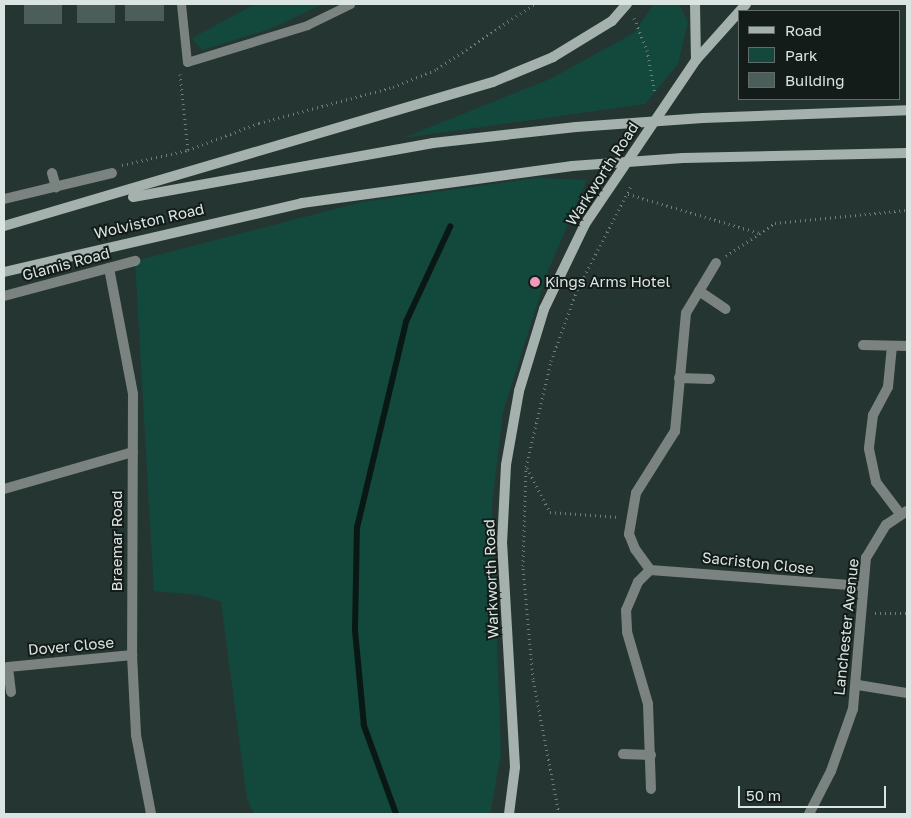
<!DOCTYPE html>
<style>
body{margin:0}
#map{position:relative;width:911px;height:818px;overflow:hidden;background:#253632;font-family:"Golos Text",sans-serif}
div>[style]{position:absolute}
.green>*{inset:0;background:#13483d}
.stream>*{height:5.5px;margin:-2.75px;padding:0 2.75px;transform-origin:2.75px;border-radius:2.75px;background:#0a1815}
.building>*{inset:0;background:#4b5e59}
.path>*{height:3px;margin-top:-1.5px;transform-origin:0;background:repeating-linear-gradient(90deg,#6e7d79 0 1px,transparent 0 5px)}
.lane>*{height:9px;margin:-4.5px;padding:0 4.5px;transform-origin:4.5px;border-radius:4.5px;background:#7b8381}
.street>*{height:10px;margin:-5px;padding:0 5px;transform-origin:5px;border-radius:5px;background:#7b8381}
.secondary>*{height:10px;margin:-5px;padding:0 5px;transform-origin:5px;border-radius:5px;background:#a4b1ad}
.secondary-bridge>*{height:10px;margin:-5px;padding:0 5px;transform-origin:5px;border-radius:5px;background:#a4b1ad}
.dots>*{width:14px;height:14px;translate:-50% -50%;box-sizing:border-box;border:2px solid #141c1a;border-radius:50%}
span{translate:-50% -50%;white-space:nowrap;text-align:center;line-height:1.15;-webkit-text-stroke:4px #141c1a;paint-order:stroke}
.street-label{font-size:15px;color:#dae5e2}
.poi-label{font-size:15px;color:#dae5e2}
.left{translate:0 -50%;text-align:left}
.frame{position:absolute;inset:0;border:5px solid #dae5e2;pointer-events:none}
.legend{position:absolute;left:738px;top:10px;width:162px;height:90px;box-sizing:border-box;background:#141c1a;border:1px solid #636c6a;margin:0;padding:6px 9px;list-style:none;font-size:15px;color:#dae5e2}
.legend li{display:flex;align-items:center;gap:10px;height:25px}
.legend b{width:25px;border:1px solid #636c6a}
.scale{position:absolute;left:738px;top:786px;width:148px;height:22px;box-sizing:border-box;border:2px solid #dae5e2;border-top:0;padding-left:6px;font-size:15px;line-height:18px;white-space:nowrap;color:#dae5e2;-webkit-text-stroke:4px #141c1a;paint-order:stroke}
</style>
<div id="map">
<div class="green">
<div style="clip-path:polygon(255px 4px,323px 4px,270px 29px,202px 50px,192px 38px)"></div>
<div style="clip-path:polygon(654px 4px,679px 4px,688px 22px,678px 64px,645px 104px,403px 138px,550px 79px,634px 33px)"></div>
<div style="clip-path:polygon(537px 178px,587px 180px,547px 273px,503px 412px,492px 504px,501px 754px,490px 814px,254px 814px,247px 799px,221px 602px,199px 595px,154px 591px,135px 261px,362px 202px)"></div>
</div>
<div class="stream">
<div style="left:396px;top:814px;width:94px;rotate:-110deg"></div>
<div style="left:364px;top:726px;width:96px;rotate:-95.4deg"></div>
<div style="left:355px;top:630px;width:102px;rotate:-88.9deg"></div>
<div style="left:357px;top:528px;width:212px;rotate:-76.6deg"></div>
<div style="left:406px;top:322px;width:105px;rotate:-65.1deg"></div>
</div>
<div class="building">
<div style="clip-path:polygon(24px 4px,62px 4px,62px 24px,24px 24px)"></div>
<div style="clip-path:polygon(77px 4px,115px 4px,115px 23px,77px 23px)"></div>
<div style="clip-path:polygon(125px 4px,164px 4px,164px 21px,125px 21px)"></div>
</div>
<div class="path">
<div style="left:634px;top:18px;width:35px;rotate:68deg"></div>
<div style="left:647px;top:50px;width:45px;rotate:79.7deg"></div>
<div style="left:180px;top:74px;width:76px;rotate:84deg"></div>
<div style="left:122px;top:165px;width:68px;rotate:-12.8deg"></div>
<div style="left:188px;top:150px;width:76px;rotate:-20.8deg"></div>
<div style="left:259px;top:123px;width:139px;rotate:-15deg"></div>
<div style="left:393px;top:87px;width:48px;rotate:-22.2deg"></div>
<div style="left:437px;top:69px;width:117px;rotate:-33.8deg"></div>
<div style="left:628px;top:194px;width:138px;rotate:16.5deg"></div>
<div style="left:726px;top:256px;width:59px;rotate:-34deg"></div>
<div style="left:775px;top:223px;width:133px;rotate:-5.6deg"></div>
<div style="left:527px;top:468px;width:50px;rotate:62.4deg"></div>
<div style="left:550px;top:512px;width:69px;rotate:4.1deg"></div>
<div style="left:875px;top:613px;width:32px"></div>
<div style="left:559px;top:814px;width:137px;rotate:-100.9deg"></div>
<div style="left:533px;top:679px;width:113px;rotate:-95.1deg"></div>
<div style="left:523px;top:566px;width:99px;rotate:-88.3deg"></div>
<div style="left:526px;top:467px;width:109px;rotate:-76.7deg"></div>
<div style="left:551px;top:361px;width:76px;rotate:-69.9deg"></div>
<div style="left:577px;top:290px;width:119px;rotate:-62.6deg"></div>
</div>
<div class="lane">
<div style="left:181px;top:4px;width:58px;rotate:84.1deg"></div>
<div style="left:187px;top:62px;width:126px;rotate:-17.1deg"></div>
<div style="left:307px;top:25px;width:48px;rotate:-26deg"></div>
</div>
<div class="street">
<div style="left:52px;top:173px;width:15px;rotate:74deg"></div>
<div style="left:4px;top:199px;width:111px;rotate:-13.5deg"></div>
<div style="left:716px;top:263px;width:58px;rotate:121deg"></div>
<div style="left:686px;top:313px;width:119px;rotate:95.3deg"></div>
<div style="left:675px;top:431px;width:73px;rotate:122.2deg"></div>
<div style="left:636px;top:493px;width:42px;rotate:99.7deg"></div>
<div style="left:629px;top:534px;width:16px;rotate:68deg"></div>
<div style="left:635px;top:549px;width:26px;rotate:54deg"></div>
<div style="left:650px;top:570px;width:213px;rotate:4.3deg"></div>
<div style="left:109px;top:268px;width:128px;rotate:79.2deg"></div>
<div style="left:133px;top:394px;width:261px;rotate:90.2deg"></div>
<div style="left:132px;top:655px;width:80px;rotate:87.1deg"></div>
<div style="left:136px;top:735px;width:80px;rotate:79.2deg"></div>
<div style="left:699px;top:291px;width:32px;rotate:34deg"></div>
<div style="left:4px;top:296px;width:136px;rotate:-15deg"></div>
<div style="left:863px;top:345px;width:44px;rotate:1.3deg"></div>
<div style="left:892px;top:346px;width:41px;rotate:95.6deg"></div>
<div style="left:888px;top:387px;width:32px;rotate:118deg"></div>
<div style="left:873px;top:415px;width:34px;rotate:97deg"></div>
<div style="left:869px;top:449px;width:34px;rotate:78deg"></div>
<div style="left:876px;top:482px;width:41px;rotate:52.9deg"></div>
<div style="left:679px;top:378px;width:31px;rotate:2deg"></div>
<div style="left:4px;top:489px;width:134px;rotate:-16deg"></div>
<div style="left:650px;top:570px;width:17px;rotate:135deg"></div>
<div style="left:638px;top:582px;width:30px;rotate:113deg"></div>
<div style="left:626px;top:610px;width:22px;rotate:87deg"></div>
<div style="left:627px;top:632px;width:75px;rotate:73.7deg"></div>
<div style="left:648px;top:704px;width:85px;rotate:88deg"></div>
<div style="left:858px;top:685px;width:50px;rotate:9.3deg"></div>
<div style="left:11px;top:692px;width:25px;rotate:-97deg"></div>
<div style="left:8px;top:667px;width:125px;rotate:-5.5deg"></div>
<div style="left:623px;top:754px;width:28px;rotate:2deg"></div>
<div style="left:809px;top:814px;width:48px;rotate:-62.9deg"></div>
<div style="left:831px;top:771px;width:66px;rotate:-70.5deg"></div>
<div style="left:853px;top:709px;width:152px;rotate:-85.1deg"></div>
<div style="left:866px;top:558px;width:39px;rotate:-59deg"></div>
<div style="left:886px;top:525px;width:25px;rotate:-34deg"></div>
</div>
<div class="secondary">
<div style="left:695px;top:4px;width:56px;rotate:89deg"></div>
<div style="left:703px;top:118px;width:204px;rotate:-2.2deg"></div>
<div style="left:683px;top:158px;width:224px;rotate:-1.3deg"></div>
<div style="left:133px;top:197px;width:305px;rotate:-10.2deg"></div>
<div style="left:433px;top:143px;width:144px;rotate:-6.4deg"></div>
<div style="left:4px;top:226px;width:510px;rotate:-16.41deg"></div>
<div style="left:493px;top:82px;width:65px;rotate:-22.6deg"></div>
<div style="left:553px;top:57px;width:69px;rotate:-31.4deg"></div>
<div style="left:612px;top:21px;width:23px;rotate:-49deg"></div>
<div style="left:4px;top:272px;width:306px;rotate:-13deg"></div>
<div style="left:302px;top:203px;width:273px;rotate:-7.8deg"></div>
<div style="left:509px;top:814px;width:47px;rotate:-82.7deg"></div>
<div style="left:515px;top:767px;width:223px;rotate:-93.3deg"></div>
<div style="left:502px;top:544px;width:79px;rotate:-87.1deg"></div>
<div style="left:506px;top:465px;width:75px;rotate:-80deg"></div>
<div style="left:519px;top:391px;width:86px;rotate:-73deg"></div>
<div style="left:544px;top:309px;width:94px;rotate:-64.2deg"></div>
<div style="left:585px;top:224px;width:198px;rotate:-55.9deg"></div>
<div style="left:696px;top:60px;width:75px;rotate:-48.2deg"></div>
</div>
<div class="secondary-bridge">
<div style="left:576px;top:127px;width:127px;rotate:-4.1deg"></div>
<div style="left:572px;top:166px;width:111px;rotate:-4.1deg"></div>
</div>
<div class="dots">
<div style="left:535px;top:282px;background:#ef9ab8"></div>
</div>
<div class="street-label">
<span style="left:602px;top:174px;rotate:-57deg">Warkworth Road</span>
<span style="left:149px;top:221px;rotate:-13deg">Wolviston Road</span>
<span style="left:66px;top:264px;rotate:-15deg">Glamis Road</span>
<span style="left:117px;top:541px;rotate:-90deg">Braemar Road</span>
<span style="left:758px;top:563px;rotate:6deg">Sacriston Close</span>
<span style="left:491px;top:579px;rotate:-92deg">Warkworth Road</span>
<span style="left:846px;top:627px;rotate:-84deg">Lanchester Avenue</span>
<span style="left:71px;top:646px;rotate:-5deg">Dover Close</span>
</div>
<div class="poi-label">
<span class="left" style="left:545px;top:282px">Kings Arms Hotel</span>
</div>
<div class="frame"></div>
<ul class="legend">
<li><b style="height:6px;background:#a4b1ad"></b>Road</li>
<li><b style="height:14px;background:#13483d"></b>Park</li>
<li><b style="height:14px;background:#4b5e59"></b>Building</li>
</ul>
<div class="scale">50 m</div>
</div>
